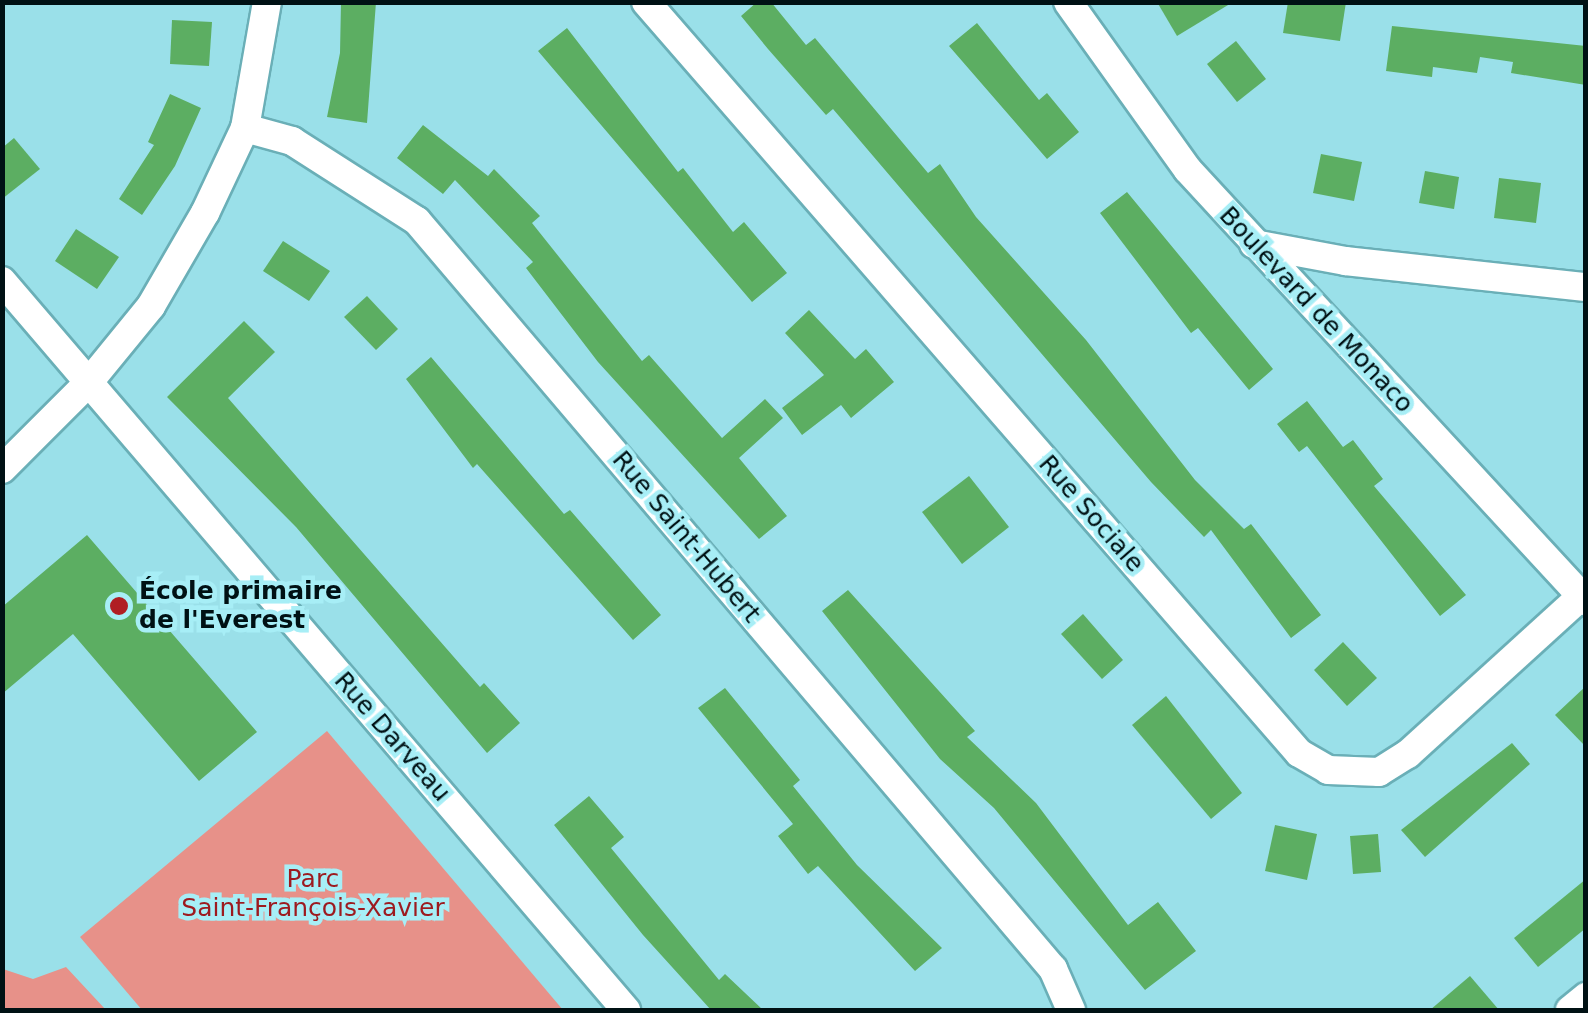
<!DOCTYPE html>
<meta charset="utf-8">
<style>
body{margin:0}
#map{position:relative;width:1588px;height:1013px;overflow:hidden;background:#9ae0e9;font-family:"DejaVu Sans",sans-serif}
div>[style]{position:absolute}
.green>*{inset:0;background:#e79189}
.building>*{inset:0;background:#5cae62}
.roads{filter:drop-shadow(2px 0 #6aafb7) drop-shadow(-2px 0 #6aafb7) drop-shadow(0 2px #6aafb7) drop-shadow(0 -2px #6aafb7)}
.minor>*{height:28px;margin:-14px;padding:0 14px;transform-origin:14px;border-radius:14px;background:#fff}
.dots>*{width:28px;height:28px;translate:-50% -50%;box-sizing:border-box;border:5px solid #a7eef6;border-radius:50%}
span{translate:-50% -50%;white-space:nowrap;text-align:center;line-height:1.15;-webkit-text-stroke:9px #a7eef6;paint-order:stroke}
.street-label{font-size:25px;color:#001114}
.poi-label{font-size:25px;color:#001114;font-weight:700}
.left{translate:0 -50%;text-align:left}
.park-label{font-size:25px;color:#9d1a1f}
.frame{position:absolute;inset:0;border:5px solid #001114;pointer-events:none}
</style>
<div id="map">
<div class="green">
<div style="clip-path:polygon(327px 731px,563px 1010px,142px 1010px,80px 937px)"></div>
<div style="clip-path:polygon(66px 967px,106px 1010px,3px 1010px,3px 969px,33px 979px)"></div>
</div>
<div class="building">
<div style="clip-path:polygon(341px 2px,376px 2px,367px 123px,327px 117px,340px 53px)"></div>
<div style="clip-path:polygon(757px 2px,771px 2px,806px 45px,815px 38px,928px 173px,940px 164px,976px 217px,1086px 340px,1195px 480px,1244px 529px,1251px 524px,1321px 615px,1291px 638px,1211px 530px,1204px 537px,1151px 482px,833px 109px,826px 115px,768px 49px,741px 16px)"></div>
<div style="clip-path:polygon(1157px 2px,1233px 2px,1177px 36px)"></div>
<div style="clip-path:polygon(1288px 2px,1346px 2px,1340px 41px,1283px 33px)"></div>
<div style="clip-path:polygon(172px 20px,212px 22px,209px 66px,170px 64px)"></div>
<div style="clip-path:polygon(977px 23px,1039px 100px,1047px 93px,1079px 132px,1047px 159px,949px 46px)"></div>
<div style="clip-path:polygon(1392px 26px,1586px 46px,1586px 85px,1511px 73px,1513px 62px,1480px 57px,1477px 73px,1433px 67px,1432px 77px,1386px 71px)"></div>
<div style="clip-path:polygon(567px 28px,678px 172px,683px 168px,733px 232px,744px 222px,787px 273px,752px 302px,538px 51px)"></div>
<div style="clip-path:polygon(1236px 41px,1266px 79px,1237px 102px,1207px 64px)"></div>
<div style="clip-path:polygon(170px 94px,201px 108px,175px 166px,142px 215px,119px 199px,154px 145px,148px 142px)"></div>
<div style="clip-path:polygon(423px 125px,488px 176px,494px 169px,540px 216px,532px 223px,642px 361px,649px 355px,722px 438px,765px 399px,783px 418px,739px 458px,787px 516px,759px 539px,598px 362px,526px 268px,533px 262px,455px 180px,443px 194px,397px 158px)"></div>
<div style="clip-path:polygon(14px 138px,40px 169px,2px 199px,2px 148px)"></div>
<div style="clip-path:polygon(1321px 154px,1362px 162px,1354px 201px,1313px 193px)"></div>
<div style="clip-path:polygon(1425px 171px,1459px 177px,1454px 209px,1419px 203px)"></div>
<div style="clip-path:polygon(1499px 178px,1541px 183px,1536px 223px,1494px 218px)"></div>
<div style="clip-path:polygon(1127px 192px,1273px 369px,1249px 390px,1198px 328px,1191px 333px,1100px 213px)"></div>
<div style="clip-path:polygon(76px 229px,119px 257px,97px 289px,55px 261px)"></div>
<div style="clip-path:polygon(283px 241px,330px 271px,309px 301px,263px 271px)"></div>
<div style="clip-path:polygon(367px 296px,398px 329px,376px 350px,344px 317px)"></div>
<div style="clip-path:polygon(809px 310px,855px 359px,866px 349px,894px 382px,851px 418px,841px 405px,802px 435px,782px 408px,824px 375px,785px 333px)"></div>
<div style="clip-path:polygon(244px 321px,275px 352px,228px 398px,480px 687px,484px 683px,520px 723px,487px 753px,296px 527px,167px 397px)"></div>
<div style="clip-path:polygon(431px 357px,564px 514px,570px 510px,661px 615px,633px 640px,477px 464px,473px 468px,406px 379px)"></div>
<div style="clip-path:polygon(1307px 401px,1343px 447px,1353px 440px,1383px 479px,1374px 486px,1466px 595px,1440px 616px,1307px 446px,1299px 452px,1277px 424px)"></div>
<div style="clip-path:polygon(969px 476px,1009px 527px,962px 564px,922px 512px)"></div>
<div style="clip-path:polygon(87px 535px,257px 732px,199px 781px,73px 634px,2px 694px,2px 607px)"></div>
<div style="clip-path:polygon(848px 590px,975px 731px,967px 737px,1036px 803px,1128px 925px,1158px 902px,1196px 951px,1145px 990px,994px 808px,940px 759px,822px 611px)"></div>
<div style="clip-path:polygon(1083px 614px,1123px 660px,1102px 679px,1061px 634px)"></div>
<div style="clip-path:polygon(1343px 642px,1377px 678px,1347px 706px,1314px 670px)"></div>
<div style="clip-path:polygon(1586px 686px,1586px 747px,1555px 715px)"></div>
<div style="clip-path:polygon(725px 688px,800px 780px,793px 786px,857px 865px,942px 948px,915px 971px,818px 866px,808px 874px,778px 836px,793px 824px,698px 708px)"></div>
<div style="clip-path:polygon(1166px 696px,1242px 793px,1211px 819px,1132px 725px)"></div>
<div style="clip-path:polygon(1512px 743px,1530px 764px,1425px 857px,1401px 830px)"></div>
<div style="clip-path:polygon(589px 796px,624px 837px,611px 848px,719px 980px,725px 974px,763px 1010px,711px 1010px,643px 935px,554px 825px)"></div>
<div style="clip-path:polygon(1275px 825px,1317px 834px,1307px 880px,1265px 871px)"></div>
<div style="clip-path:polygon(1378px 834px,1381px 872px,1353px 874px,1350px 836px)"></div>
<div style="clip-path:polygon(1586px 879px,1586px 928px,1538px 967px,1514px 938px)"></div>
<div style="clip-path:polygon(1470px 976px,1499px 1010px,1430px 1010px)"></div>
</div>
<div class="roads">
<div class="minor">
<div style="left:646px;top:2px;width:995px;rotate:48.99deg"></div>
<div style="left:1299px;top:753px;width:34px;rotate:30deg"></div>
<div style="left:1328px;top:770px;width:51px;rotate:2.2deg"></div>
<div style="left:1379px;top:772px;width:34px;rotate:-32deg"></div>
<div style="left:1408px;top:754px;width:241px;rotate:-42.3deg"></div>
<div style="left:1068px;top:2px;width:206px;rotate:54.5deg"></div>
<div style="left:1188px;top:170px;width:587px;rotate:47.28deg"></div>
<div style="left:245px;top:128px;width:49px;rotate:15.5deg"></div>
<div style="left:292px;top:141px;width:148px;rotate:32.6deg"></div>
<div style="left:417px;top:221px;width:982px;rotate:49.63deg"></div>
<div style="left:1053px;top:969px;width:45px;rotate:66.3deg"></div>
<div style="left:1254px;top:244px;width:93px;rotate:10.6deg"></div>
<div style="left:1345px;top:261px;width:242px;rotate:6.2deg"></div>
<div style="left:2px;top:281px;width:960px;rotate:49.44deg"></div>
<div style="left:2px;top:469px;width:123px;rotate:-45deg"></div>
<div style="left:89px;top:382px;width:98px;rotate:-50.8deg"></div>
<div style="left:151px;top:306px;width:108px;rotate:-59.9deg"></div>
<div style="left:205px;top:213px;width:94px;rotate:-64.8deg"></div>
<div style="left:245px;top:128px;width:128px;rotate:-80.1deg"></div>
<div style="left:1570px;top:1010px;width:21px;rotate:-39deg"></div>
</div>
</div>
<div class="dots">
<div style="left:119px;top:606px;background:#b01e24"></div>
</div>
<div class="street-label">
<span style="left:1316px;top:310px;rotate:47deg">Boulevard de Monaco</span>
<span style="left:1091px;top:514px;rotate:49deg">Rue Sociale</span>
<span style="left:686px;top:537px;rotate:50deg">Rue Saint-Hubert</span>
<span style="left:392px;top:737px;rotate:49deg">Rue Darveau</span>
</div>
<div class="poi-label">
<span class="left" style="left:139px;top:606px">École primaire<br>de l'Everest</span>
</div>
<div class="park-label">
<span style="left:313px;top:894px">Parc<br>Saint-François-Xavier</span>
</div>
<div class="frame"></div>
</div>
